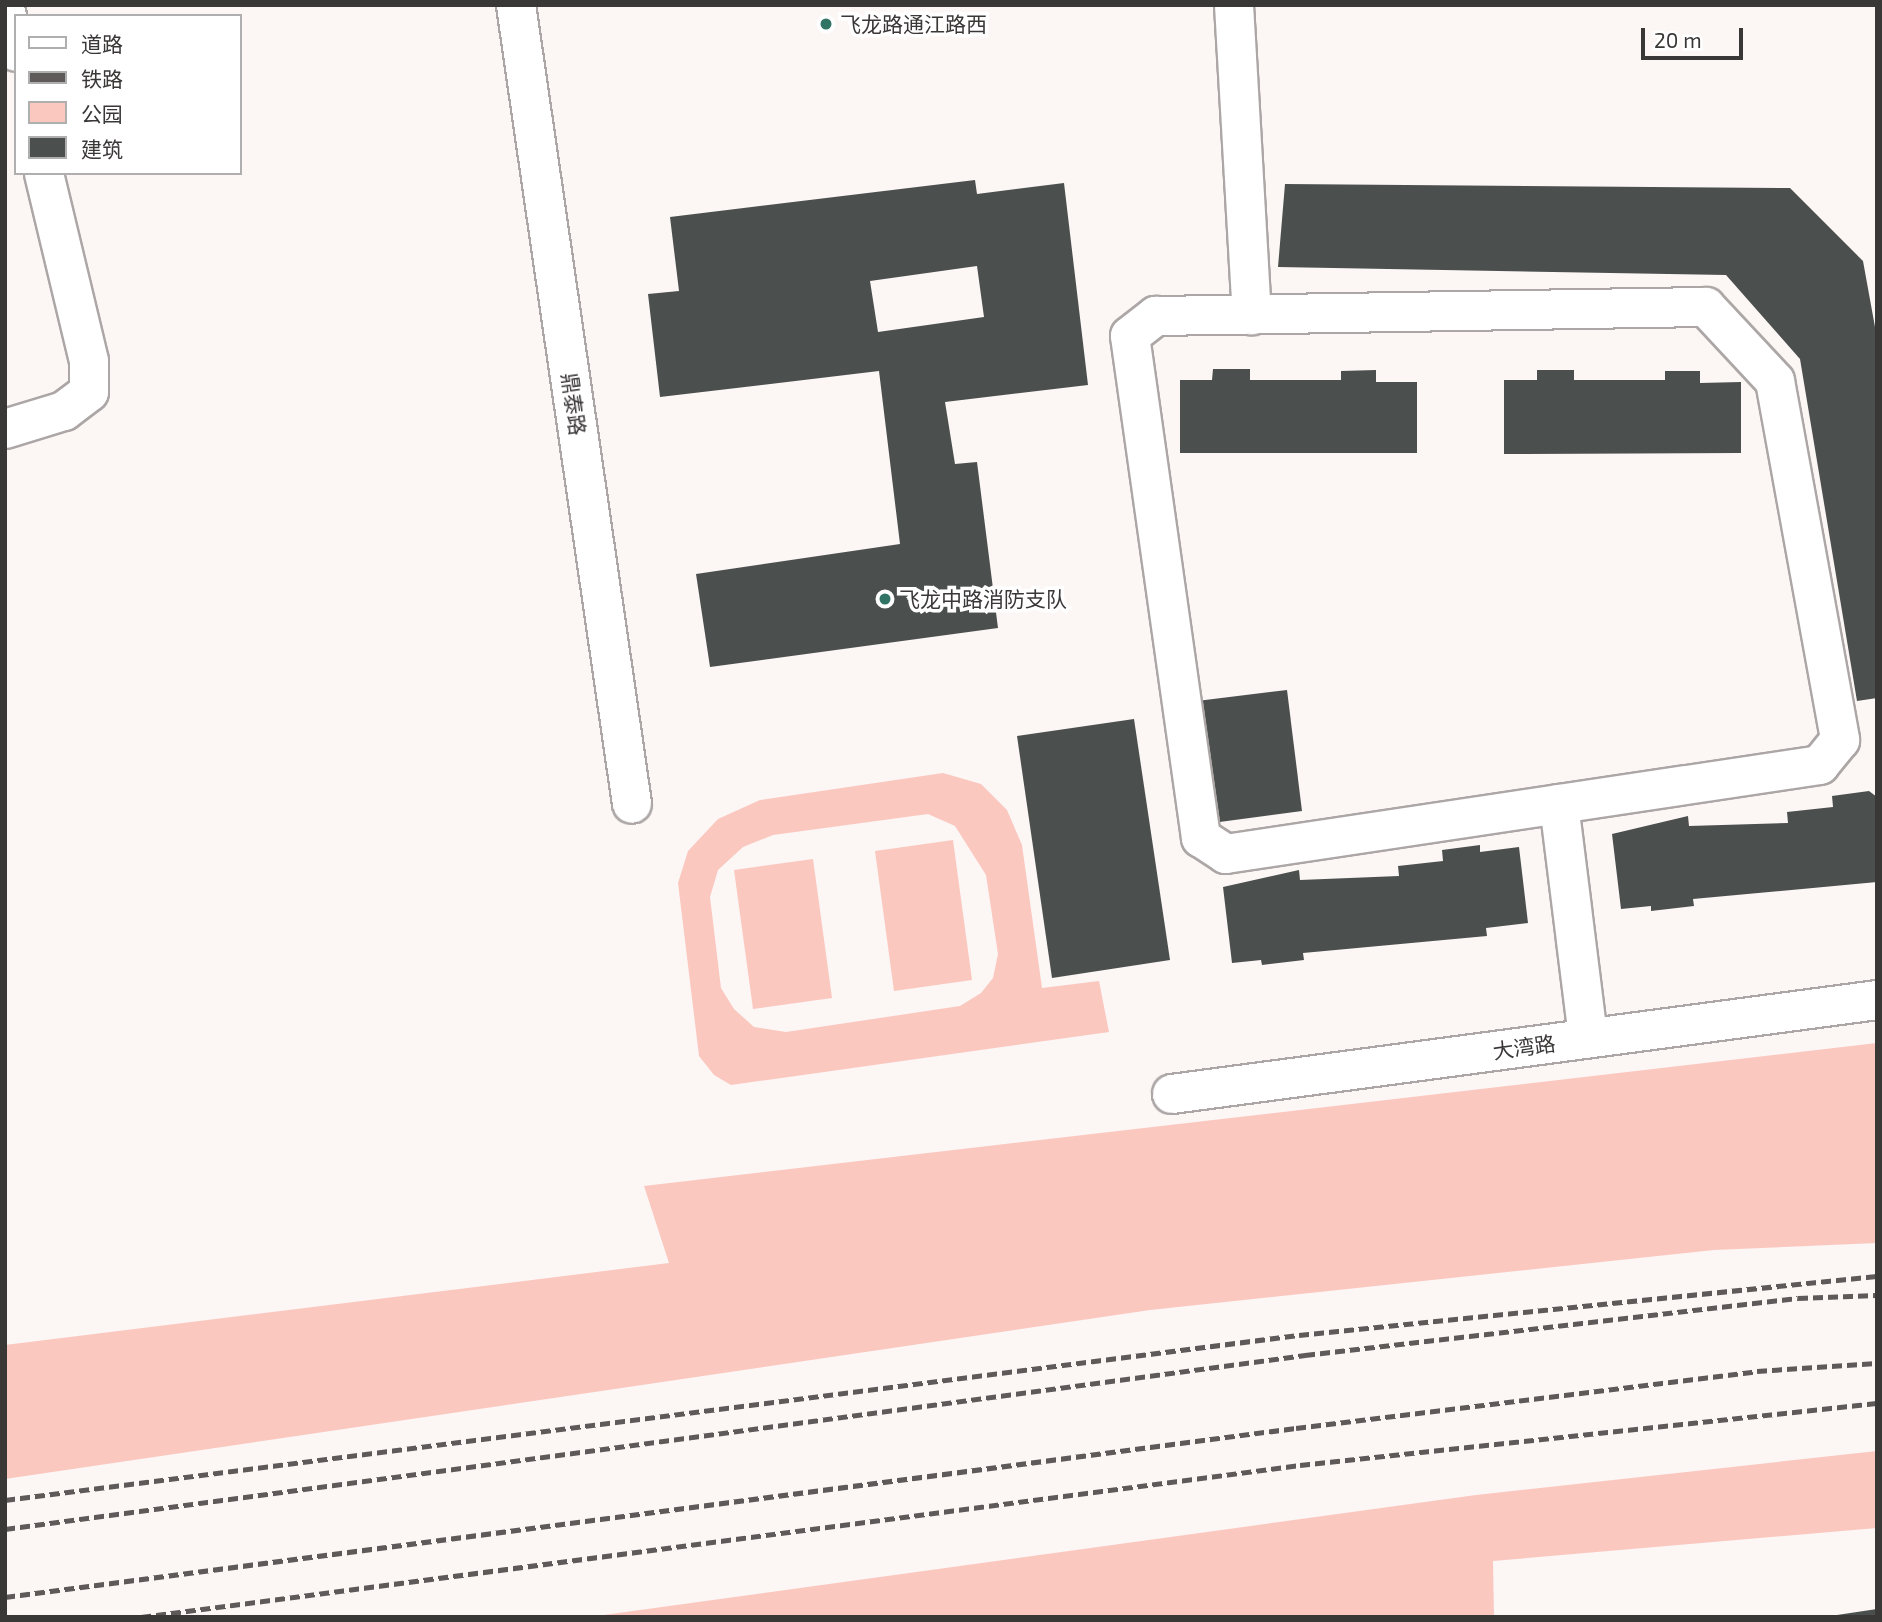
<!DOCTYPE html>
<meta charset="utf-8">
<style>
body{margin:0}
#map{position:relative;width:1882px;height:1622px;overflow:hidden;background:#fcf6f5;font-family:"Exo 2","Noto Sans SC",sans-serif}
div>[style]{position:absolute}
.green>*{inset:0;background:#fbc8c0}
.building>*{inset:0;background:#4b504f}
.roads{filter:drop-shadow(2px 0 #aca7a6) drop-shadow(-2px 0 #aca7a6) drop-shadow(0 2px #aca7a6) drop-shadow(0 -2px #aca7a6)}
.minor>*{height:38px;margin:-19px;padding:0 19px;transform-origin:19px;border-radius:19px;background:#fff}
.rail>*{height:5px;margin-top:-2.5px;transform-origin:0;background:repeating-linear-gradient(90deg,#5e5a5a 0 10px,transparent 0 15px)}
.dots>*{width:19px;height:19px;translate:-50% -50%;box-sizing:border-box;border:4px solid #fff;border-radius:50%}
span{translate:-50% -50%;white-space:nowrap;text-align:center;line-height:1.15;-webkit-text-stroke:7px #fff;paint-order:stroke}
.poi-label{font-size:21px;color:#3a3737}
.left{translate:0 -50%;text-align:left}
.street-label{font-size:21px;color:#3a3737}
.frame{position:absolute;inset:0;border:7px solid #3a3737;pointer-events:none}
.legend{position:absolute;left:14px;top:14px;width:228px;height:161px;box-sizing:border-box;background:#fff;border:2px solid #b0afaf;margin:0;padding:9px 12px;list-style:none;font-size:21px;color:#3a3737}
.legend li{display:flex;align-items:center;gap:14px;height:35px}
.legend b{width:35px;border:2px solid #b0afaf}
.scale{position:absolute;left:1641px;top:28px;width:102px;height:32px;box-sizing:border-box;border:4px solid #3a3737;border-top:0;padding-left:9px;font-size:21px;line-height:24px;white-space:nowrap;color:#3a3737;-webkit-text-stroke:5px #fff;paint-order:stroke}
</style>
<div id="map">
<div class="green">
<div style="clip-path:polygon(evenodd,943px 773px,981px 784px,1007px 810px,1022px 845px,1042px 988px,1099px 981px,1109px 1032px,731px 1085px,714px 1075px,699px 1056px,678px 883px,688px 851px,718px 819px,760px 800px,943px 773px,928px 814px,955px 826px,986px 875px,998px 954px,993px 978px,981px 993px,960px 1006px,786px 1032px,754px 1027px,734px 1009px,721px 988px,710px 897px,718px 870px,743px 847px,773px 835px,928px 814px)"></div>
<div style="clip-path:polygon(953px 840px,972px 980px,894px 991px,875px 851px)"></div>
<div style="clip-path:polygon(813px 859px,832px 998px,753px 1009px,734px 870px)"></div>
<div style="clip-path:polygon(1877px 1043px,1877px 1243px,1714px 1250px,1150px 1310px,5px 1479px,5px 1345px,669px 1263px,644px 1186px)"></div>
<div style="clip-path:polygon(1877px 1451px,1877px 1528px,1493px 1561px,1494px 1617px,589px 1617px,1476px 1495px)"></div>
</div>
<div class="building">
<div style="clip-path:polygon(evenodd,975px 180px,977px 194px,1064px 183px,1088px 385px,945px 402px,955px 464px,977px 462px,998px 628px,710px 667px,696px 574px,900px 544px,879px 371px,660px 397px,648px 294px,679px 291px,670px 217px,975px 180px,977px 266px,984px 317px,878px 332px,870px 281px,977px 266px)"></div>
<div style="clip-path:polygon(1285px 184px,1790px 188px,1863px 261px,1877px 338px,1877px 698px,1857px 701px,1800px 359px,1726px 275px,1278px 267px)"></div>
<div style="clip-path:polygon(1213px 369px,1250px 369px,1250px 380px,1341px 380px,1341px 371px,1376px 370px,1376px 382px,1417px 382px,1417px 453px,1180px 453px,1180px 380px,1212px 380px)"></div>
<div style="clip-path:polygon(1537px 370px,1574px 370px,1574px 380px,1665px 380px,1665px 371px,1700px 371px,1700px 383px,1741px 382px,1741px 453px,1504px 454px,1504px 380px,1537px 380px)"></div>
<div style="clip-path:polygon(1287px 690px,1302px 811px,1212px 823px,1197px 701px)"></div>
<div style="clip-path:polygon(1134px 719px,1170px 960px,1052px 978px,1017px 736px)"></div>
<div style="clip-path:polygon(1869px 791px,1877px 797px,1877px 882px,1693px 899px,1694px 906px,1651px 911px,1651px 906px,1621px 909px,1612px 834px,1688px 816px,1689px 826px,1788px 823px,1787px 812px,1833px 807px,1832px 796px)"></div>
<div style="clip-path:polygon(1480px 845px,1480px 852px,1519px 847px,1528px 923px,1486px 928px,1487px 936px,1303px 953px,1304px 960px,1262px 965px,1261px 960px,1232px 963px,1223px 887px,1299px 870px,1300px 880px,1399px 876px,1398px 866px,1443px 861px,1442px 850px)"></div>
<div style="clip-path:polygon(1877px 1609px,1877px 1617px,1837px 1617px,1837px 1615px)"></div>
</div>
<div class="roads">
<div class="minor">
<div style="left:516px;top:5px;width:807px;rotate:81.74deg"></div>
<div style="left:1234px;top:5px;width:311px;rotate:86.7deg"></div>
<div style="left:5px;top:8px;width:45px;rotate:76deg"></div>
<div style="left:1706px;top:307px;width:101px;rotate:47deg"></div>
<div style="left:1775px;top:381px;width:365px;rotate:79.7deg"></div>
<div style="left:1840px;top:740px;width:32px;rotate:129deg"></div>
<div style="left:1820px;top:765px;width:601px;rotate:171.48deg"></div>
<div style="left:1226px;top:854px;width:30px;rotate:-147deg"></div>
<div style="left:1201px;top:838px;width:507px;rotate:-98.05deg"></div>
<div style="left:1130px;top:336px;width:33px;rotate:-38deg"></div>
<div style="left:1156px;top:316px;width:550px;rotate:-0.94deg"></div>
<div style="left:5px;top:429px;width:62px;rotate:-17deg"></div>
<div style="left:64px;top:411px;width:31px;rotate:-37deg"></div>
<div style="left:89px;top:392px;width:31px;rotate:-90deg"></div>
<div style="left:89px;top:361px;width:193px;rotate:-103.5deg"></div>
<div style="left:1559px;top:804px;width:236px;rotate:82.9deg"></div>
<div style="left:1172px;top:1094px;width:711px;rotate:-7.59deg"></div>
</div>
</div>
<div class="rail">
<div style="left:5px;top:1500px;width:1304px;rotate:-7.27deg"></div>
<div style="left:1299px;top:1335px;width:581px;rotate:-5.83deg"></div>
<div style="left:5px;top:1529px;width:1312px;rotate:-7.62deg"></div>
<div style="left:1305px;top:1355px;width:496px;rotate:-6.6deg"></div>
<div style="left:1798px;top:1298px;width:79px;rotate:-2.2deg"></div>
<div style="left:5px;top:1597px;width:1302px;rotate:-7.46deg"></div>
<div style="left:1296px;top:1428px;width:465px;rotate:-7deg"></div>
<div style="left:1757px;top:1371px;width:120px;rotate:-3.8deg"></div>
<div style="left:141px;top:1617px;width:1169px;rotate:-7.47deg"></div>
<div style="left:1300px;top:1465px;width:580px;rotate:-6.13deg"></div>
</div>
<div class="dots">
<div style="left:826px;top:24px;background:#317466"></div>
<div style="left:885px;top:599px;background:#317466"></div>
</div>
<div class="poi-label">
<span class="left" style="left:840px;top:24px">飞龙路通江路西</span>
<span class="left" style="left:899px;top:599px">飞龙中路消防支队</span>
</div>
<div class="street-label">
<span style="left:574px;top:404px;rotate:82deg">鼎泰路</span>
<span style="left:1524px;top:1047px;rotate:-8deg">大湾路</span>
</div>
<div class="frame"></div>
<ul class="legend">
<li><b style="height:9px;background:#fff"></b>道路</li>
<li><b style="height:9px;background:#5e5a5a"></b>铁路</li>
<li><b style="height:19px;background:#fbc8c0"></b>公园</li>
<li><b style="height:19px;background:#4b504f"></b>建筑</li>
</ul>
<div class="scale">20 m</div>
</div>
